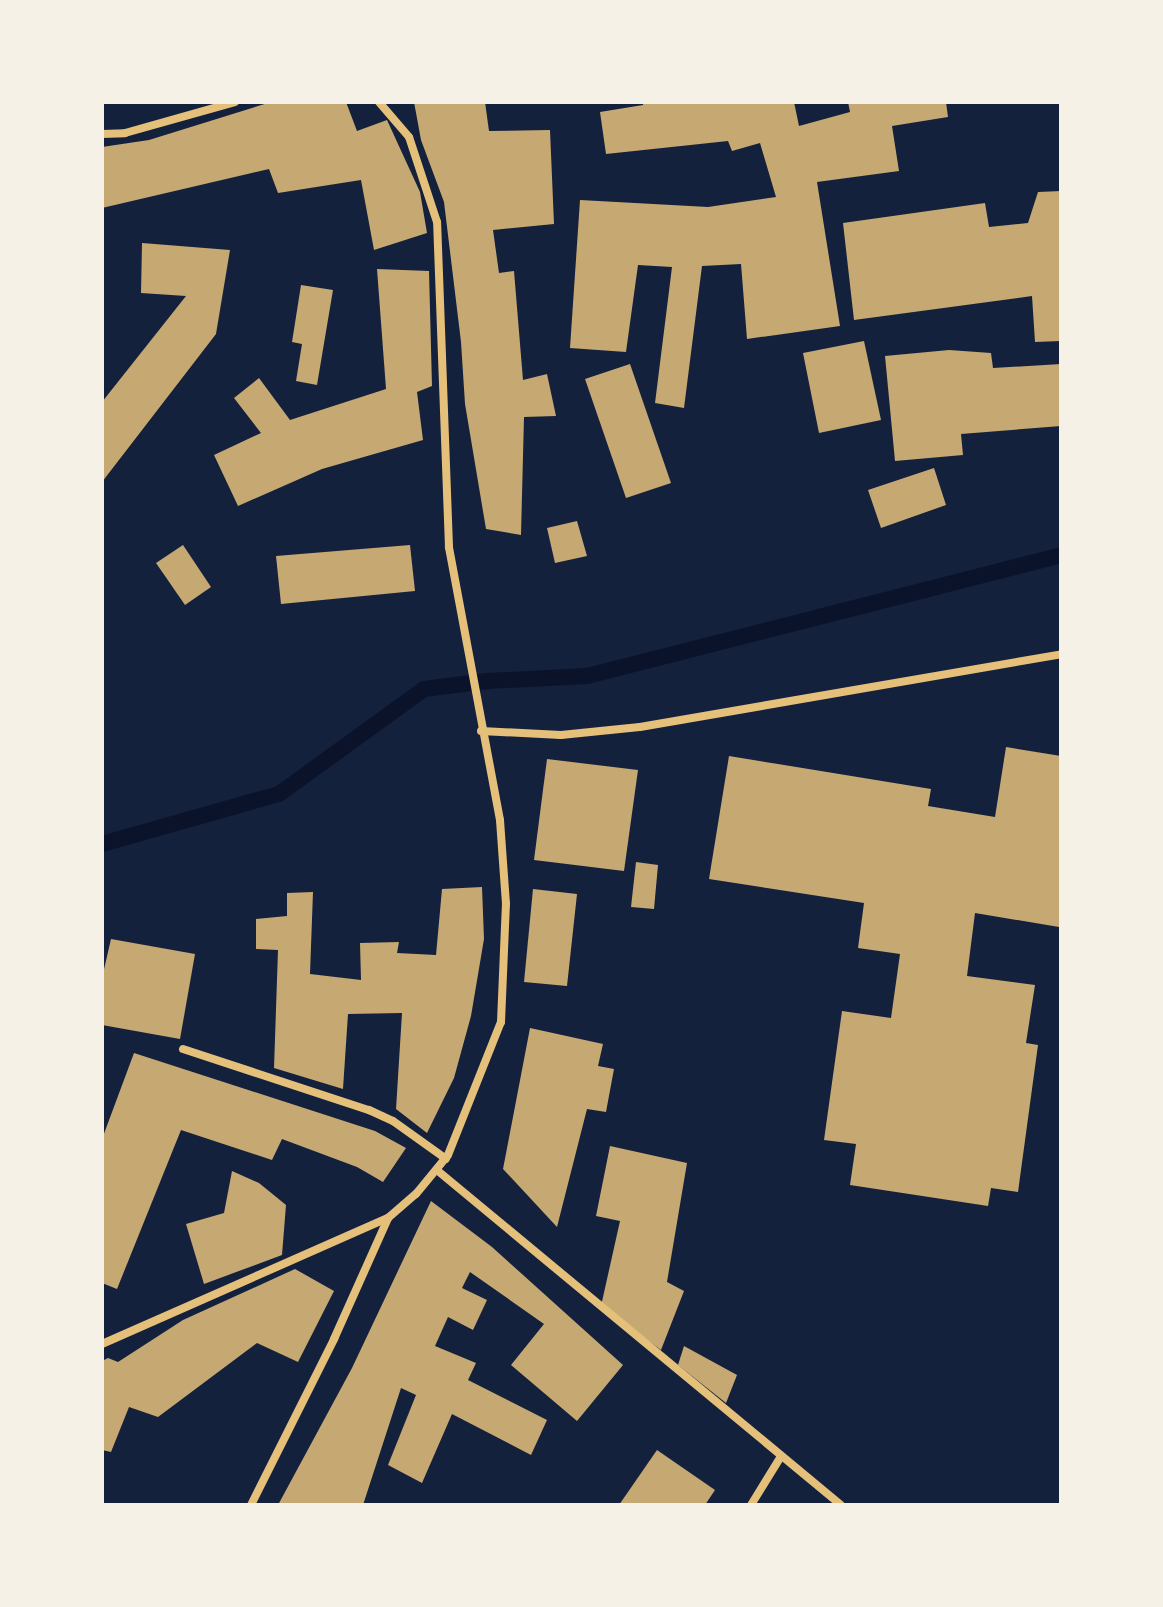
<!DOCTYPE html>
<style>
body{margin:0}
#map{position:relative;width:1163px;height:1607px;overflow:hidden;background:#14213d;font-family:"Noto Sans",sans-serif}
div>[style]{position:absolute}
.stream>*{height:16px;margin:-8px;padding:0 8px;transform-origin:8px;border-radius:8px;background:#0b132b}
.building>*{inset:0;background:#c6a872}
.minor>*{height:8px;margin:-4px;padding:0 4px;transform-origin:4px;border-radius:4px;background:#e5c07b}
span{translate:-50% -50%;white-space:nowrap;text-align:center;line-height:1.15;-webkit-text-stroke:6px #f6f1e7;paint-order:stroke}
.frame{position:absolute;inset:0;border:104px solid #f6f1e7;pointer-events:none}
</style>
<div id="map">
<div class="stream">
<div style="left:102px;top:844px;width:184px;rotate:-15.8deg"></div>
<div style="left:279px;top:794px;width:179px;rotate:-35.9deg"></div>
<div style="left:424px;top:689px;width:64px;rotate:-7.2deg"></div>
<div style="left:487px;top:681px;width:100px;rotate:-2.9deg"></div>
<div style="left:587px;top:676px;width:489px;rotate:-14.3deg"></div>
</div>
<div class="building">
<div style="clip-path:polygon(271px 102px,346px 102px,357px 131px,387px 120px,420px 192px,427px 233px,374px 250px,361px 180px,278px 193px,269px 169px,102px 208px,102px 147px,149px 140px)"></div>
<div style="clip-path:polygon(414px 102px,485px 102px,489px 131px,550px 130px,554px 224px,493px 230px,499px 273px,514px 271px,523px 380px,547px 374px,556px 416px,524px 417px,521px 535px,486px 529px,465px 404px,461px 342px,444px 202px,421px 140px)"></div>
<div style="clip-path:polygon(643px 102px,794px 102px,799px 126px,850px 112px,848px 102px,946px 102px,948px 117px,892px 126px,899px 171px,817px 182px,840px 326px,747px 339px,741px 264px,702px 266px,684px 408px,655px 403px,672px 267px,638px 265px,626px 352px,570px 348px,580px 200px,708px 207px,776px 197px,760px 143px,732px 151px,728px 141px,606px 154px,600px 112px,643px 105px)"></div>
<div style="clip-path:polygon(1061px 191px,1061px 341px,1035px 342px,1032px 296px,854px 320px,843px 223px,985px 203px,989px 227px,1028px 223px,1038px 192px)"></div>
<div style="clip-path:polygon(142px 243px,230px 250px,216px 334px,102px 482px,102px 402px,186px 296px,141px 293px)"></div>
<div style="clip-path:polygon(377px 269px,429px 271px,432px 386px,417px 392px,423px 440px,322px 469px,238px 506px,214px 455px,261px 433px,234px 398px,259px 378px,290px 420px,386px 389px)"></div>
<div style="clip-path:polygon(301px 285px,333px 290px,317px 385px,296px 381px,302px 344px,292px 342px)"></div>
<div style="clip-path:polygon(864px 341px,881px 420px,819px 433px,803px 353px)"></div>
<div style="clip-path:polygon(949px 350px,991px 353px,993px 368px,1061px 364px,1061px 426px,961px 434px,963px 455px,895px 461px,885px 356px)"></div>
<div style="clip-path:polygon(630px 364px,671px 483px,626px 498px,585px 379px)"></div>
<div style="clip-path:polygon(934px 468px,946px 505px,881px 528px,868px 490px)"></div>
<div style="clip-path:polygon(577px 521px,587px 556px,555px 563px,547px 528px)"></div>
<div style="clip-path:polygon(183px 545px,211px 587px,185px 605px,156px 563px)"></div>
<div style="clip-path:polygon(410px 545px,415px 591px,281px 604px,276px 556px)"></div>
<div style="clip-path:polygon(1006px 747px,1061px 756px,1059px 927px,975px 913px,967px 976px,1035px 985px,1026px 1043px,1038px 1045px,1018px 1192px,991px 1188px,988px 1206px,850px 1185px,856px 1144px,824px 1140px,842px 1011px,891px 1018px,900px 954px,858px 948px,864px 903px,709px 879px,729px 756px,931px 789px,928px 806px,995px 817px)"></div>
<div style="clip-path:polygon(547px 759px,638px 770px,624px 871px,534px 860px)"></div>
<div style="clip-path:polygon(636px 862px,658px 865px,654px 909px,631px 907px)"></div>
<div style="clip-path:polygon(482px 887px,484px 939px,471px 1016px,454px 1078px,427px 1133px,396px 1109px,402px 1013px,348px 1014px,343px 1089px,274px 1068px,278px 950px,256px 949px,256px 919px,287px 916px,287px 893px,313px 892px,310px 974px,361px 980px,360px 943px,399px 942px,397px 953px,436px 955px,442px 889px)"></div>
<div style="clip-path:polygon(533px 889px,577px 894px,567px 986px,524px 982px)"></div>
<div style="clip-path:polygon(111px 939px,195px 954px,180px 1039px,102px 1025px,102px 978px)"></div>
<div style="clip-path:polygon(530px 1028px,603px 1044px,598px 1066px,614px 1069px,606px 1112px,587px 1109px,557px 1227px,503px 1169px)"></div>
<div style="clip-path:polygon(134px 1053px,375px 1131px,406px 1148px,383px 1182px,357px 1167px,282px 1139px,272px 1160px,181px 1130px,117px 1289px,102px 1283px,102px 1139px)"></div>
<div style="clip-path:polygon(610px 1146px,687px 1163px,667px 1282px,684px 1291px,661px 1350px,601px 1306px,620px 1221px,596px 1216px)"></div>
<div style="clip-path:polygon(232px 1171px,259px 1183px,286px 1205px,282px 1255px,204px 1284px,186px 1224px,224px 1213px)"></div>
<div style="clip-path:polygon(431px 1201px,492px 1247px,623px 1365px,577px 1421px,511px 1365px,544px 1324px,470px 1272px,462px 1288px,487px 1300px,473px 1330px,448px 1317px,435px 1346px,476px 1363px,468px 1380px,547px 1420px,531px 1455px,452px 1414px,422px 1483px,388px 1465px,416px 1395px,401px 1388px,363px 1505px,278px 1505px,352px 1368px)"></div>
<div style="clip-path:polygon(295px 1269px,334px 1291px,298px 1362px,257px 1343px,158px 1417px,129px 1407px,111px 1452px,102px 1450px,102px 1361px,108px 1358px,118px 1362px,183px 1320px)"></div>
<div style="clip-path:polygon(684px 1346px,737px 1375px,726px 1403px,678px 1365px)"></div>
<div style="clip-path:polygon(657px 1450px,715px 1490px,705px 1505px,619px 1505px)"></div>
</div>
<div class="minor">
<div style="left:102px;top:134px;width:23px;rotate:-2deg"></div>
<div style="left:125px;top:133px;width:114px;rotate:-15.7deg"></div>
<div style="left:481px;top:731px;width:80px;rotate:2.9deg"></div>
<div style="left:561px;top:735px;width:79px;rotate:-5.8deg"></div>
<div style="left:640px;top:727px;width:427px;rotate:-9.8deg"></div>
<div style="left:183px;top:1049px;width:196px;rotate:18.2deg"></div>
<div style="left:369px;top:1110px;width:26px;rotate:25deg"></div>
<div style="left:393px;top:1121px;width:65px;rotate:35.6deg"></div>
<div style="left:438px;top:1171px;width:523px;rotate:39.65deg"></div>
<div style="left:102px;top:1344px;width:313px;rotate:-23.8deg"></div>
<div style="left:251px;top:1505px;width:186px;rotate:-63.4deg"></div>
<div style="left:334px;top:1339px;width:133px;rotate:-65.9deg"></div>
<div style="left:388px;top:1218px;width:37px;rotate:-41deg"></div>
<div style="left:416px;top:1194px;width:50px;rotate:-50.6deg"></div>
<div style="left:448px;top:1155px;width:143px;rotate:-68.3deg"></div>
<div style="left:501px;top:1022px;width:118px;rotate:-87.6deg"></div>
<div style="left:506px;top:904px;width:84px;rotate:-94.1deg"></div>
<div style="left:500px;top:820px;width:278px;rotate:-100.6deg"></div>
<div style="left:449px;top:547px;width:325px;rotate:-92.1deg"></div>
<div style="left:437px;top:222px;width:89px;rotate:-108.2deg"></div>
<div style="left:409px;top:137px;width:46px;rotate:-130.6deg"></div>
<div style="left:751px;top:1505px;width:55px;rotate:-58.3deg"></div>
</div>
<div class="frame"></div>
</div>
